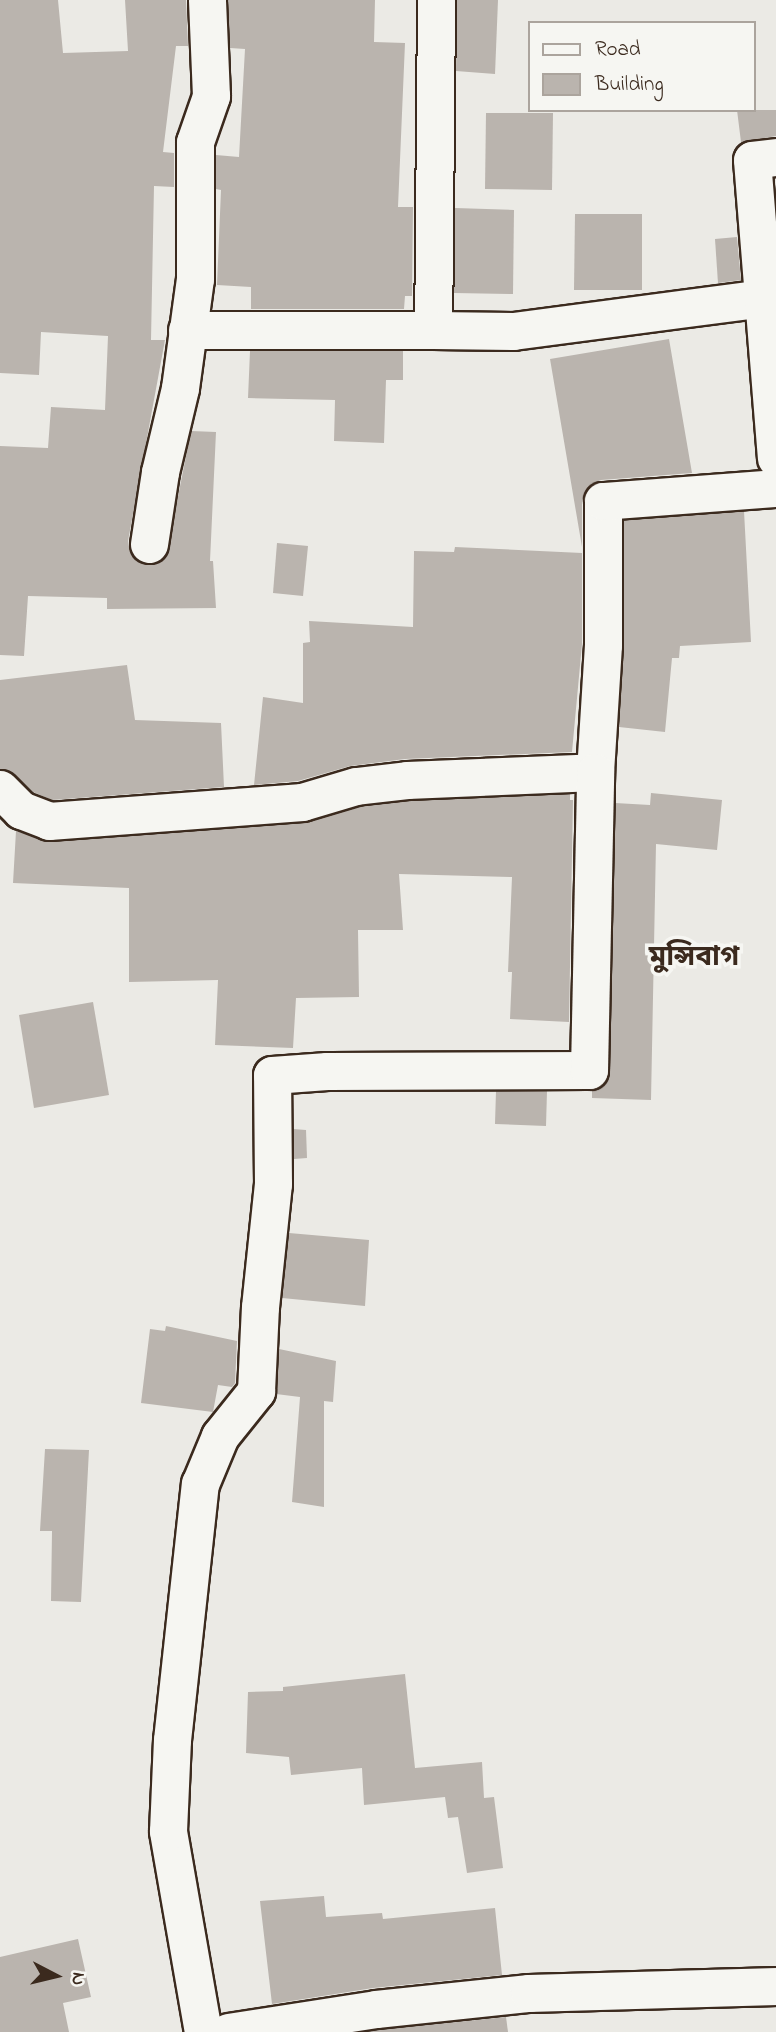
<!DOCTYPE html>
<meta charset="utf-8">
<style>
body{margin:0}
#map{position:relative;width:776px;height:2032px;overflow:hidden;background:#ebeae5;font-family:"Indie Flower","Noto Sans Bengali",sans-serif}
div>[style]{position:absolute}
.building>*{inset:0;background:#bab4ae}
.roads{filter:drop-shadow(2px 0 #3b2a1e) drop-shadow(-2px 0 #3b2a1e) drop-shadow(0 2px #3b2a1e) drop-shadow(0 -2px #3b2a1e)}
.minor>*{height:37px;margin:-18.5px;padding:0 18.5px;transform-origin:18.5px;border-radius:18.5px;background:#f6f6f2}
span{translate:-50% -50%;white-space:nowrap;text-align:center;line-height:1.15;-webkit-text-stroke:7px #f6f6f2;paint-order:stroke}
.quarter-label{font-size:28px;color:#3b2a1e;font-weight:700}
.legend{position:absolute;left:528px;top:21px;width:228px;height:91px;box-sizing:border-box;background:#f6f6f2;border:2px solid #aba49d;margin:0;padding:9px 12px;list-style:none;font-size:21px;color:#3b2a1e}
.legend li{display:flex;align-items:center;gap:14px;height:35px}
.legend b{width:35px;border:2px solid #aba49d}
.north{position:absolute;left:21px;top:1941px;width:70px;height:70px;-webkit-text-stroke:5px #f6f6f2;paint-order:stroke;rotate:97deg;font-size:19px;font-weight:700;line-height:28px;text-align:center;color:#3b2a1e}
.north::after{content:'';display:block;margin:auto;width:24px;height:32px;background:#3b2a1e;clip-path:polygon(50% 0,100% 100%,50% 72%,0 100%)}
</style>
<div id="map">
<div class="building">
<div style="clip-path:polygon(0 0,58px 0,63px 53px,128px 51px,125px 0,186px 0,188px 46px,176px 46px,163px 152px,174px 153px,174px 187px,154px 186px,151px 340px,165px 340px,128px 541px,130px 552px,136px 561px,147px 565px,156px 564px,166px 557px,191px 431px,216px 432px,210px 561px,213px 561px,216px 608px,107px 609px,107px 598px,28px 596px,24px 656px,0 655px,0 446px,48px 448px,51px 407px,105px 410px,108px 336px,41px 332px,39px 375px,0 373px)"></div>
<div style="clip-path:polygon(228px 0,375px 0,374px 42px,405px 43px,398px 207px,413px 207px,412px 296px,405px 296px,404px 309px,251px 309px,251px 287px,217px 285px,221px 190px,216px 189px,216px 155px,239px 157px,245px 49px,230px 48px)"></div>
<div style="clip-path:polygon(457px 0,498px 0,495px 74px,456px 71px)"></div>
<div style="clip-path:polygon(737px 110px,776px 110px,776px 136px,741px 142px)"></div>
<div style="clip-path:polygon(486px 113px,553px 113px,552px 190px,485px 189px)"></div>
<div style="clip-path:polygon(455px 208px,514px 210px,513px 294px,454px 293px)"></div>
<div style="clip-path:polygon(575px 214px,642px 214px,642px 290px,574px 290px)"></div>
<div style="clip-path:polygon(737px 237px,741px 280px,718px 283px,715px 239px)"></div>
<div style="clip-path:polygon(669px 339px,692px 473px,601px 480px,591px 484px,582px 500px,582px 547px,550px 359px)"></div>
<div style="clip-path:polygon(250px 351px,403px 351px,403px 380px,386px 380px,384px 443px,334px 441px,335px 400px,248px 398px)"></div>
<div style="clip-path:polygon(744px 511px,751px 642px,680px 646px,679px 658px,672px 658px,665px 732px,619px 727px,624px 645px,624px 520px)"></div>
<div style="clip-path:polygon(277px 543px,308px 546px,303px 596px,273px 593px)"></div>
<div style="clip-path:polygon(455px 547px,582px 553px,582px 644px,572px 752px,405px 759px,350px 766px,298px 781px,254px 785px,263px 697px,303px 703px,303px 643px,310px 642px,309px 621px,413px 627px,414px 551px,454px 552px)"></div>
<div style="clip-path:polygon(127px 665px,135px 720px,221px 723px,224px 787px,52px 800px,33px 792px,14px 774px,0 769px,0 680px)"></div>
<div style="clip-path:polygon(651px 793px,722px 800px,717px 850px,656px 844px,651px 1100px,592px 1098px,592px 1090px,607px 1081px,610px 1070px,615px 803px,650px 805px)"></div>
<div style="clip-path:polygon(570px 794px,570px 800px,573px 800px,569px 1022px,510px 1019px,512px 972px,508px 972px,512px 877px,399px 874px,403px 930px,358px 930px,359px 997px,296px 998px,293px 1048px,215px 1045px,218px 980px,129px 982px,129px 888px,13px 883px,16px 831px,51px 842px,304px 823px,360px 807px,409px 801px)"></div>
<div style="clip-path:polygon(93px 1002px,109px 1095px,34px 1108px,19px 1015px)"></div>
<div style="clip-path:polygon(496px 1091px,547px 1091px,546px 1126px,495px 1124px)"></div>
<div style="clip-path:polygon(293px 1129px,306px 1130px,307px 1158px,294px 1159px)"></div>
<div style="clip-path:polygon(289px 1233px,369px 1240px,365px 1306px,282px 1298px)"></div>
<div style="clip-path:polygon(166px 1326px,237px 1341px,235px 1383px,232px 1387px,218px 1385px,213px 1412px,141px 1403px,150px 1329px,165px 1331px)"></div>
<div style="clip-path:polygon(279px 1349px,336px 1361px,333px 1402px,324px 1401px,324px 1507px,292px 1502px,300px 1397px,276px 1394px)"></div>
<div style="clip-path:polygon(45px 1449px,89px 1450px,81px 1602px,51px 1601px,52px 1531px,40px 1531px)"></div>
<div style="clip-path:polygon(405px 1674px,415px 1768px,482px 1762px,484px 1798px,494px 1797px,503px 1868px,467px 1873px,458px 1817px,448px 1818px,445px 1797px,364px 1805px,362px 1768px,291px 1775px,289px 1757px,246px 1753px,248px 1692px,283px 1691px,283px 1687px)"></div>
<div style="clip-path:polygon(324px 1896px,326px 1917px,382px 1913px,383px 1919px,495px 1908px,502px 1975px,373px 1988px,272px 2004px,260px 1901px)"></div>
<div style="clip-path:polygon(78px 1939px,91px 1997px,63px 2003px,69px 2032px,0 2032px,0 1957px)"></div>
<div style="clip-path:polygon(506px 2017px,508px 2032px,365px 2032px,379px 2030px)"></div>
</div>
<div class="roads">
<div class="minor">
<div style="left:436px;top:0;width:330px;rotate:90.5deg"></div>
<div style="left:433px;top:330px;width:80px;rotate:0.7deg"></div>
<div style="left:513px;top:331px;width:252px;rotate:-7.5deg"></div>
<div style="left:776px;top:157px;width:24px;rotate:173deg"></div>
<div style="left:752px;top:160px;width:299px;rotate:85.4deg"></div>
<div style="left:187px;top:330px;width:246px"></div>
<div style="left:149px;top:544px;width:73px;rotate:-81.3deg"></div>
<div style="left:160px;top:472px;width:86px;rotate:-76.6deg"></div>
<div style="left:180px;top:388px;width:110px;rotate:-82.2deg"></div>
<div style="left:195px;top:279px;width:137px;rotate:-90deg"></div>
<div style="left:195px;top:142px;width:49px;rotate:-70.8deg"></div>
<div style="left:211px;top:96px;width:96px;rotate:-92.4deg"></div>
<div style="left:0;top:789px;width:30px;rotate:45deg"></div>
<div style="left:21px;top:810px;width:30px;rotate:21deg"></div>
<div style="left:49px;top:821px;width:254px;rotate:-4.3deg"></div>
<div style="left:302px;top:802px;width:56px;rotate:-16.5deg"></div>
<div style="left:356px;top:786px;width:51px;rotate:-6.7deg"></div>
<div style="left:407px;top:780px;width:188px;rotate:-2.4deg"></div>
<div style="left:595px;top:772px;width:127px;rotate:-86.4deg"></div>
<div style="left:603px;top:645px;width:144px;rotate:-90deg"></div>
<div style="left:603px;top:501px;width:173px;rotate:-4.3deg"></div>
<div style="left:203px;top:2032px;width:204px;rotate:-99.9deg"></div>
<div style="left:168px;top:1831px;width:91px;rotate:-87.5deg"></div>
<div style="left:172px;top:1740px;width:258px;rotate:-83.8deg"></div>
<div style="left:200px;top:1484px;width:52px;rotate:-67.4deg"></div>
<div style="left:220px;top:1436px;width:58px;rotate:-51.3deg"></div>
<div style="left:256px;top:1391px;width:84px;rotate:-87.3deg"></div>
<div style="left:260px;top:1307px;width:124px;rotate:-84deg"></div>
<div style="left:273px;top:1184px;width:109px;rotate:-90.5deg"></div>
<div style="left:272px;top:1075px;width:55px;rotate:-4.2deg"></div>
<div style="left:327px;top:1071px;width:262px;rotate:-0.2deg"></div>
<div style="left:589px;top:1070px;width:298px;rotate:-88.8deg"></div>
<div style="left:228px;top:2032px;width:150px;rotate:-8.8deg"></div>
<div style="left:376px;top:2009px;width:154px;rotate:-6deg"></div>
<div style="left:529px;top:1993px;width:247px;rotate:-1.6deg"></div>
</div>
</div>
<div class="quarter-label">
<span style="left:694px;top:959px">মুন্সিবাগ</span>
</div>
<ul class="legend">
<li><b style="height:9px;background:#f6f6f2"></b>Road</li>
<li><b style="height:19px;background:#bab4ae"></b>Building</li>
</ul>
<div class="north">N</div>
</div>
